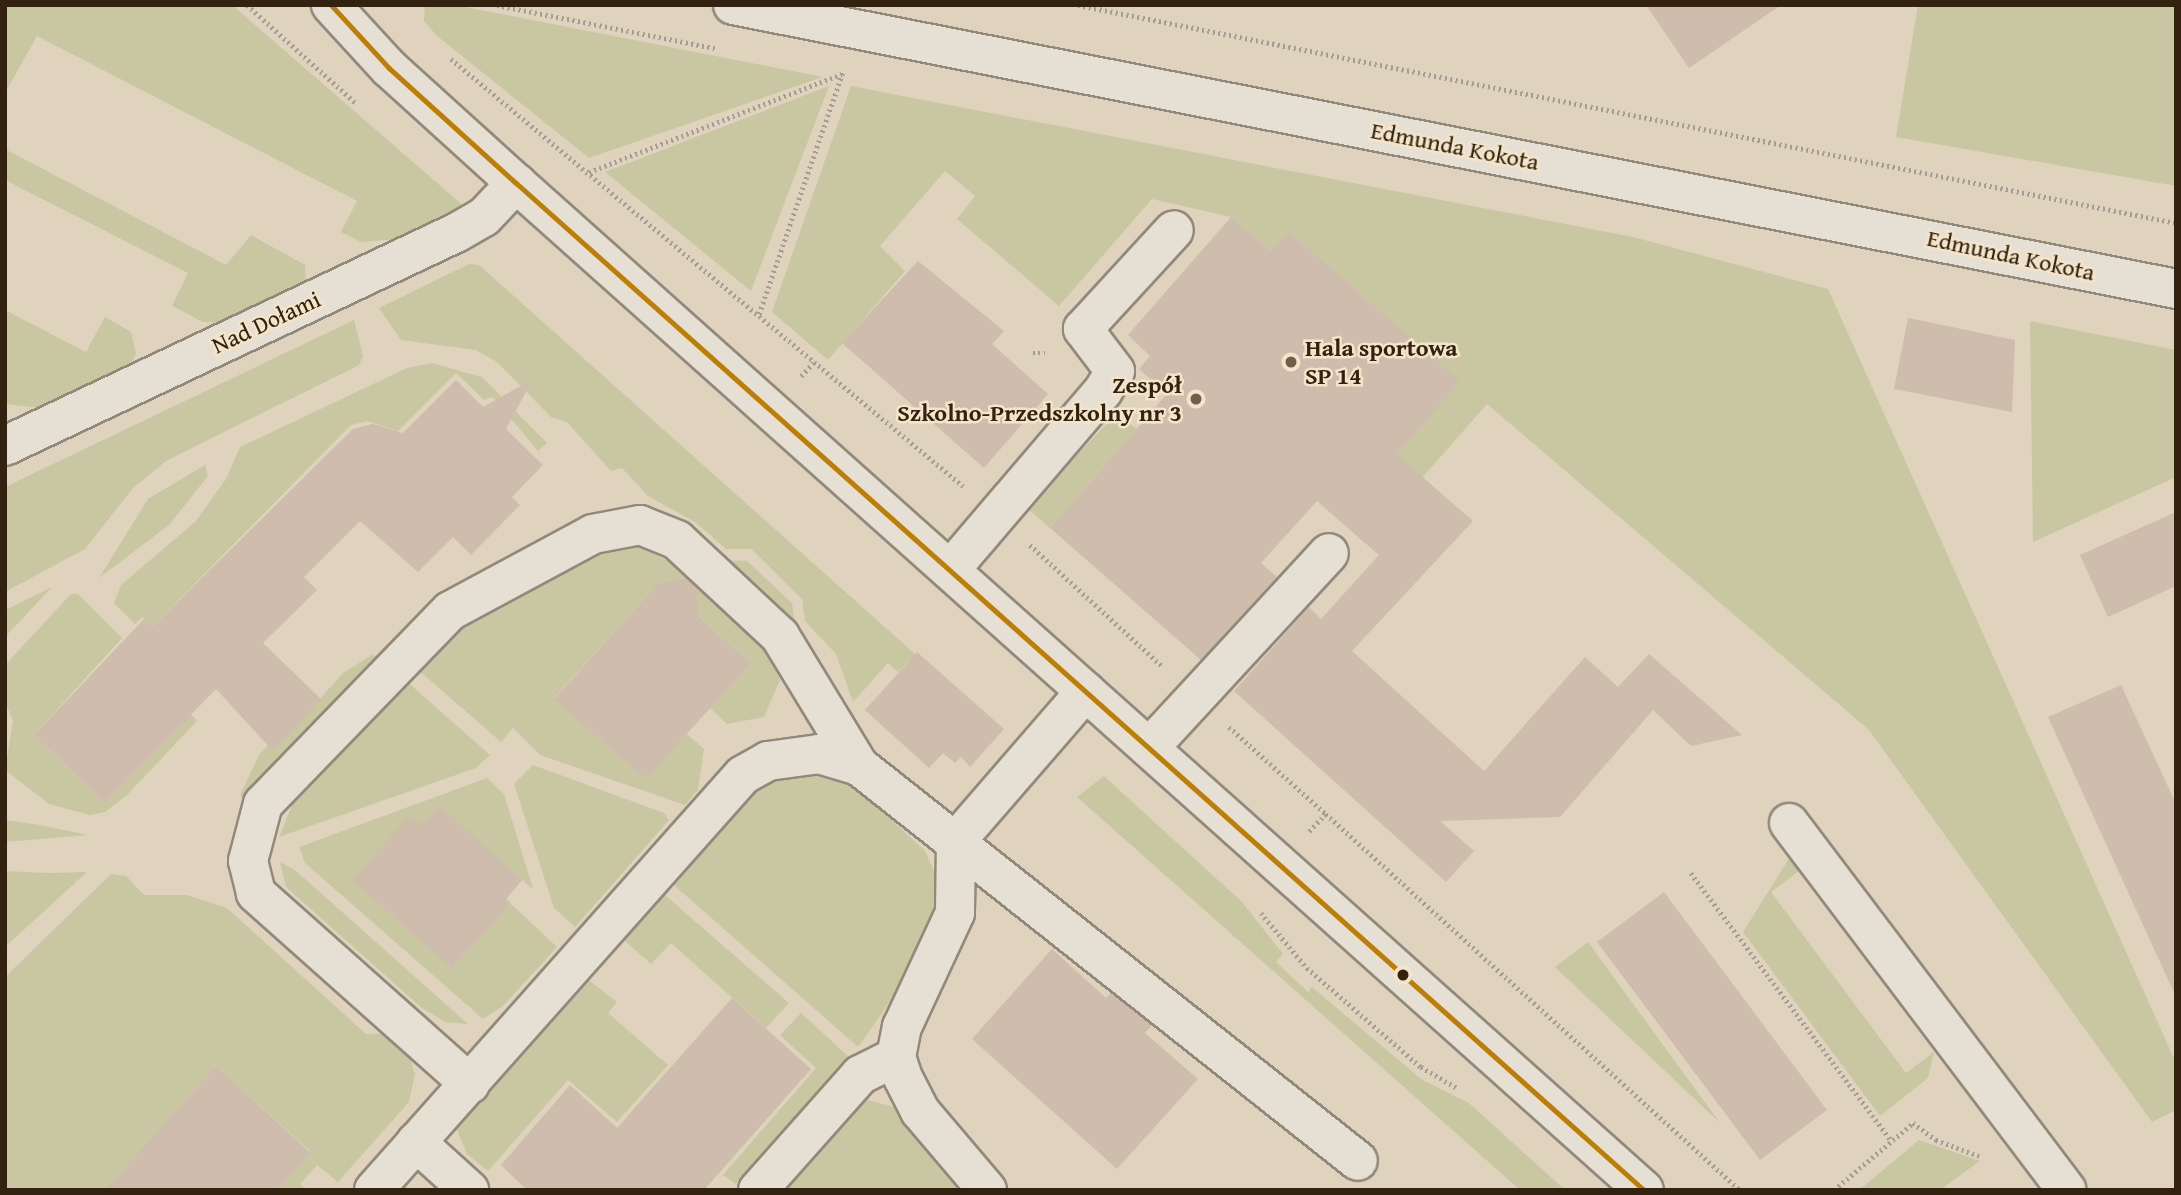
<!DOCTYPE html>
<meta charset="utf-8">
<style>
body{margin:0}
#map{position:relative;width:2181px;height:1195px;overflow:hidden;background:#dfd3bd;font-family:"Gentium Book Plus",serif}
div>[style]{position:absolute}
.green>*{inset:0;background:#c9c7a2}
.building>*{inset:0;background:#cebcac}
.path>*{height:4.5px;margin-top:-2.25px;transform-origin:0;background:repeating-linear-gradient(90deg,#a49d93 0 2px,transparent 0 5.5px)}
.roads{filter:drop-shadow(2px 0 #93897b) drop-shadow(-2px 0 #93897b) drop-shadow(0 2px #93897b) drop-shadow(0 -2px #93897b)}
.minor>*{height:38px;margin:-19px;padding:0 19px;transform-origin:19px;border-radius:19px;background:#e5dfd4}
.bus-1>*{height:5px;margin:-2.5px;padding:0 2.5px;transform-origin:2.5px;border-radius:2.5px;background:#bc7e04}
.dots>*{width:19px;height:19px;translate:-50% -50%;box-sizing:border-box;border:4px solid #f4e5ca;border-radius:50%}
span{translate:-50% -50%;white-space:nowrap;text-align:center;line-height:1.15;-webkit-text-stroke:5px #f4e5ca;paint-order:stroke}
.street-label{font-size:24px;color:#33220f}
.poi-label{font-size:24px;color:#33220f;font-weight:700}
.left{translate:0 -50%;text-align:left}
.right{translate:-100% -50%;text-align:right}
.frame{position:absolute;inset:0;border:7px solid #33220f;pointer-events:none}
</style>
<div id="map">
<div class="green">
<div style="clip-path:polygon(5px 5px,232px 5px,466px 208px,412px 238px,361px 242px,341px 232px,357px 201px,37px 36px,5px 93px)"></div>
<div style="clip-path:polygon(425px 5px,455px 5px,823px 77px,589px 158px,437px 36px,424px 21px)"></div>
<div style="clip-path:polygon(1918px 5px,2176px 5px,2176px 186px,1896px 137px)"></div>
<div style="clip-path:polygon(829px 86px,751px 291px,605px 172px)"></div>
<div style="clip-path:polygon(851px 86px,1633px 237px,1828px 289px,2176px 1063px,2176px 1110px,2152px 1122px,1869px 730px,1487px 404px,1365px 543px,1338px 519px,1459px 382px,1289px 231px,1270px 251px,1231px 217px,1152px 199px,1059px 306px,957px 219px,975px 196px,945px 171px,880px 246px,905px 271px,828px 360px,772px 312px)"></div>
<div style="clip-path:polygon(5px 149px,226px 265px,251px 235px,305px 265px,306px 285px,232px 323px,203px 322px,172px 306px,188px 273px,5px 180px)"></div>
<div style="clip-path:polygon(469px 264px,479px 265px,915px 654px,898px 672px,888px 663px,853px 702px,836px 654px,805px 621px,802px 599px,751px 549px,726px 549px,695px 522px,648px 496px,622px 468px,611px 471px,567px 422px,551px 417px,497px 362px,476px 350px,401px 340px,379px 308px)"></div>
<div style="clip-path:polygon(5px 310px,86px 352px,105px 317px,131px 332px,136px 354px,128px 369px,51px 409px,5px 404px)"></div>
<div style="clip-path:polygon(354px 320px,363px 356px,359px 365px,166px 461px,133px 488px,85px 549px,5px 592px,5px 487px)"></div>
<div style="clip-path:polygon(2030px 321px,2176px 350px,2176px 477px,2033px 542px)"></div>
<div style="clip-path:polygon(432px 363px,482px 377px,547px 443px,538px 451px,493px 397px,484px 400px,456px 373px,398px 431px,367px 421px,351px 425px,152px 627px,142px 617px,135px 624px,114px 603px,121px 585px,196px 521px,226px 479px,240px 447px,407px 368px)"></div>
<div style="clip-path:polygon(1115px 415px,1155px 440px,1132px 434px,1050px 528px,1027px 508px)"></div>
<div style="clip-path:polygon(205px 465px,208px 476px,169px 525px,99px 578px,148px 499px)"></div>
<div style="clip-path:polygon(620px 544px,639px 546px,677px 566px,767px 648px,780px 680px,764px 717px,727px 724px,710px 708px,751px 663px,693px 611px,696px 590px,685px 578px,659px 582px,554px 698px,645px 778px,687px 734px,704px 749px,698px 790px,685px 805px,540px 755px,513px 728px,501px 742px,416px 668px,463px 623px)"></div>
<div style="clip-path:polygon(722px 560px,747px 561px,792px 603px,795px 628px)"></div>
<div style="clip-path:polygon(52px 587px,5px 637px,5px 610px)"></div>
<div style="clip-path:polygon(71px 594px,78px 594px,122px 638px,34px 735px,105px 803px,191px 714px,197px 721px,127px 795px,105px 812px,90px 815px,49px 804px,5px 770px,13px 720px,5px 703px,5px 665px)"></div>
<div style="clip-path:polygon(372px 655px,381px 657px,244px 800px,240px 795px,259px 755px,268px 745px,274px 750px,343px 673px)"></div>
<div style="clip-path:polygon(404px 679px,490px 755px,476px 768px,279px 837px,298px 791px)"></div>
<div style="clip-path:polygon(800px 763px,847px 778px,925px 851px,937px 878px,938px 902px,929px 929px,899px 989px,858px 1047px,667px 879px,757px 782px)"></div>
<div style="clip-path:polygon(533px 765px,664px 813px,669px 820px,575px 927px,554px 908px,514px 784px)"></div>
<div style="clip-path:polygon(1104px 776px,1242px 902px,1283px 954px,1276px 962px,1308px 992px,1312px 987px,1421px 1079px,1469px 1103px,1565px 1190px,1520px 1190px,1077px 797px)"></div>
<div style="clip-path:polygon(487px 778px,504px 794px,533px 889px,522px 880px,506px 899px,557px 947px,503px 1006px,483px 1019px,305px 863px,299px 847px)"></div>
<div style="clip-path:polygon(5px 820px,40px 825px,88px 835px,5px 842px)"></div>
<div style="clip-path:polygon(1790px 857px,1799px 871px,1771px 892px,1906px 1073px,1934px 1052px,1928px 1078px,1880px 1116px,1743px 932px)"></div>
<div style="clip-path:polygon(280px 862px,295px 870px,468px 1024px,445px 1022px,422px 1008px,286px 887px)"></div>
<div style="clip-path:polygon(5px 871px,48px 873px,87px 872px,5px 947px)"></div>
<div style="clip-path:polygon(111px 874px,126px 876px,144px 895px,187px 895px,227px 908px,366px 1034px,392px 1033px,407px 1049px,415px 1074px,409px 1102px,338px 1182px,317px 1165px,300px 1184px,306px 1190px,276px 1190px,310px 1151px,216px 1066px,104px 1190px,5px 1190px,5px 977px)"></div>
<div style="clip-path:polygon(658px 889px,789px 1003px,766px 1028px,671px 943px,651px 964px,617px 934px)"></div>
<div style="clip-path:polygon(1588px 942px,1720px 1123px,1555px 967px)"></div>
<div style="clip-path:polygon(581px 974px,617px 1002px,608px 1013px,668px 1065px,617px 1122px,568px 1080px,488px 1171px,467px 1154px,455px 1125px)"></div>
<div style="clip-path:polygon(801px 1013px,849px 1057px,736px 1184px,723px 1175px,816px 1068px,780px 1035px)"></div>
<div style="clip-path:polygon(863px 1099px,895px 1107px,970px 1190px,781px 1190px)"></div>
<div style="clip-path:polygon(1919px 1140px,1980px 1161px,1940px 1190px,1859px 1190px)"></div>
</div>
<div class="building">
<div style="clip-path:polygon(1646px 5px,1781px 5px,1689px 68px)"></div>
<div style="clip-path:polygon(1231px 217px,1270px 251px,1289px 231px,1460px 382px,1396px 454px,1473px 521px,1352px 651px,1484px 771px,1585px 657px,1618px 687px,1649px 654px,1742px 735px,1691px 746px,1653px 710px,1560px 817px,1440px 821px,1474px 851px,1446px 882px,1234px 691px,1309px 607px,1321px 619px,1379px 555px,1317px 501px,1261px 563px,1277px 577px,1201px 660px,1050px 528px,1167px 394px,1139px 369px,1150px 356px,1128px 335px)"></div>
<div style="clip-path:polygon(918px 261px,1004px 331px,992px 344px,1048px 394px,984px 468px,842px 343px)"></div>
<div style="clip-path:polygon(1908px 318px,2015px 340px,2012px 412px,1894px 389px)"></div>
<div style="clip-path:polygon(533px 379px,506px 429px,543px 465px,512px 497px,520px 505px,471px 555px,453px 537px,418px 572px,360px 521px,304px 577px,317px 590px,263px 643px,321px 699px,273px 751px,216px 689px,105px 803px,34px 735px,144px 619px,152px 627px,353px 429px,373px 424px,403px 433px,456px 380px,483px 407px)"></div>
<div style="clip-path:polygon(2176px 512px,2176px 586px,2108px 617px,2080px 555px)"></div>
<div style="clip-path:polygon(686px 578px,696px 588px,698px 616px,751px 663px,646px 779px,554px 699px,659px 582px)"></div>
<div style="clip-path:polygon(917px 652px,1004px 729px,970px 767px,961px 757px,955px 763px,943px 753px,929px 768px,865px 710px)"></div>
<div style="clip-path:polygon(2121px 685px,2176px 804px,2176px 997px,2048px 717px)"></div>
<div style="clip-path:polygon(440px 806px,522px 880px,506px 899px,510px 903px,452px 968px,352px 880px,409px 815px,421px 824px)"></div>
<div style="clip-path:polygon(1664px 892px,1827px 1110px,1760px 1160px,1597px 942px)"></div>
<div style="clip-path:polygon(1052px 949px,1106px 998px,1111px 993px,1152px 1025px,1145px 1033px,1198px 1079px,1117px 1169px,972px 1039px)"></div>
<div style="clip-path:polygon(732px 998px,811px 1069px,704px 1190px,527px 1190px,501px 1165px,570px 1085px,617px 1128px)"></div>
<div style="clip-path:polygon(216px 1066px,310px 1152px,276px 1190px,104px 1190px)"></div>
</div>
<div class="path">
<div style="left:247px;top:5px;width:147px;rotate:42deg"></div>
<div style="left:497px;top:5px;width:222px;rotate:11.2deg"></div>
<div style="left:1078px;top:5px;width:1119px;rotate:11.23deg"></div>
<div style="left:451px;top:59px;width:667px;rotate:39.83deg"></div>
<div style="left:589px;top:172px;width:271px;rotate:-21.2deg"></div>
<div style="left:759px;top:314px;width:257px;rotate:-70.9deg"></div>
<div style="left:1033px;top:353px;width:12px"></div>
<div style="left:801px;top:376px;width:21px;rotate:-47deg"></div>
<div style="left:1030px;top:545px;width:180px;rotate:42.5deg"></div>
<div style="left:1229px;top:727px;width:130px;rotate:41.9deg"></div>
<div style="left:1326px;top:814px;width:25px;rotate:133deg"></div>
<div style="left:1326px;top:814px;width:559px;rotate:42.25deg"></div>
<div style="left:1691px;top:873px;width:334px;rotate:53.2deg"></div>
<div style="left:1261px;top:913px;width:72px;rotate:50.1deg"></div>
<div style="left:1307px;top:968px;width:151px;rotate:41deg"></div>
<div style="left:1421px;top:1067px;width:42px;rotate:30.3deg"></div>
<div style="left:1834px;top:1190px;width:104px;rotate:-40.3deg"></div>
<div style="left:1913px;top:1123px;width:29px;rotate:36deg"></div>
<div style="left:1936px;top:1140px;width:49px;rotate:20.3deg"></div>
</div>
<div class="roads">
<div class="minor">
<div style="left:331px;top:5px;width:86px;rotate:47.4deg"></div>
<div style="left:389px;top:68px;width:171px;rotate:42.2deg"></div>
<div style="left:516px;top:183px;width:1512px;rotate:41.76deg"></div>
<div style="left:733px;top:5px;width:1471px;rotate:11.13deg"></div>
<div style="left:5px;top:446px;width:499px;rotate:-25.3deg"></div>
<div style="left:456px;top:233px;width:32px;rotate:-30deg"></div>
<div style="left:484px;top:217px;width:47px;rotate:-46.7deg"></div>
<div style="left:950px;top:570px;width:235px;rotate:-49.5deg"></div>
<div style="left:1103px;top:391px;width:23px;rotate:-59deg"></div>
<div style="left:1115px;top:371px;width:53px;rotate:-127.3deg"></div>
<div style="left:1083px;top:329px;width:134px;rotate:-47.4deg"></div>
<div style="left:1149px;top:748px;width:265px;rotate:-47.3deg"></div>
<div style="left:1789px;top:823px;width:460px;rotate:52.9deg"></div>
<div style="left:470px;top:1084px;width:287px;rotate:-138.3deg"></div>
<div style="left:256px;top:893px;width:33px;rotate:-104deg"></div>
<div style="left:248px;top:861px;width:59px;rotate:-75.3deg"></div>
<div style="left:263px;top:804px;width:269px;rotate:-45.9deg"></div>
<div style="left:450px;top:611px;width:162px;rotate:-28.3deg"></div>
<div style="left:593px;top:534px;width:48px;rotate:-10.8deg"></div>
<div style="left:640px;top:525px;width:40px;rotate:22deg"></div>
<div style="left:677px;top:540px;width:141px;rotate:43deg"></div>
<div style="left:780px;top:636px;width:152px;rotate:58.7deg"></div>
<div style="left:416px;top:1142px;width:72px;rotate:42.2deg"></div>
<div style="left:374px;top:1190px;width:555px;rotate:-48.36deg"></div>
<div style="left:743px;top:775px;width:29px;rotate:-29deg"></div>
<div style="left:768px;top:761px;width:51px;rotate:-7.8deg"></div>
<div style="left:819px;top:754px;width:42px;rotate:16.7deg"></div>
<div style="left:859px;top:766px;width:636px;rotate:38.36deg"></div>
<div style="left:758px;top:1190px;width:154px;rotate:-48.4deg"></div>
<div style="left:860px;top:1075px;width:40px;rotate:-26.6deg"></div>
<div style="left:987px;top:1190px;width:104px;rotate:-130.3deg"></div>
<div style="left:920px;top:1111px;width:37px;rotate:-117deg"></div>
<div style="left:903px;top:1078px;width:22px;rotate:-108deg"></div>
<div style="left:896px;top:1057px;width:31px;rotate:-79deg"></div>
<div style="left:902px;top:1027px;width:126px;rotate:-65.1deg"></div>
<div style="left:955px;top:913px;width:72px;rotate:-89.2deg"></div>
<div style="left:956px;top:841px;width:198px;rotate:-49.1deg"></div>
</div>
</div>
<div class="bus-1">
<div style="left:331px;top:5px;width:86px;rotate:47.4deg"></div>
<div style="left:389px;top:68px;width:171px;rotate:42.2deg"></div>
<div style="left:516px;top:183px;width:1512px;rotate:41.76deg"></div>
</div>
<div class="dots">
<div style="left:1291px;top:362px;background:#6f604c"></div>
<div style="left:1196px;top:399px;background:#6f604c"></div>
<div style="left:1403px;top:975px;background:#33220f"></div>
</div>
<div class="street-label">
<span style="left:1455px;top:146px;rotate:11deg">Edmunda Kokota</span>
<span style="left:2011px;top:255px;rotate:12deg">Edmunda Kokota</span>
<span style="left:266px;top:322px;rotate:-25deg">Nad Dołami</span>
</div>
<div class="poi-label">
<span class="left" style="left:1305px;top:362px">Hala sportowa<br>SP 14</span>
<span class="right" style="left:1182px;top:399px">Zespół<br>Szkolno-Przedszkolny nr 3</span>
</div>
<div class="frame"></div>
</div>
